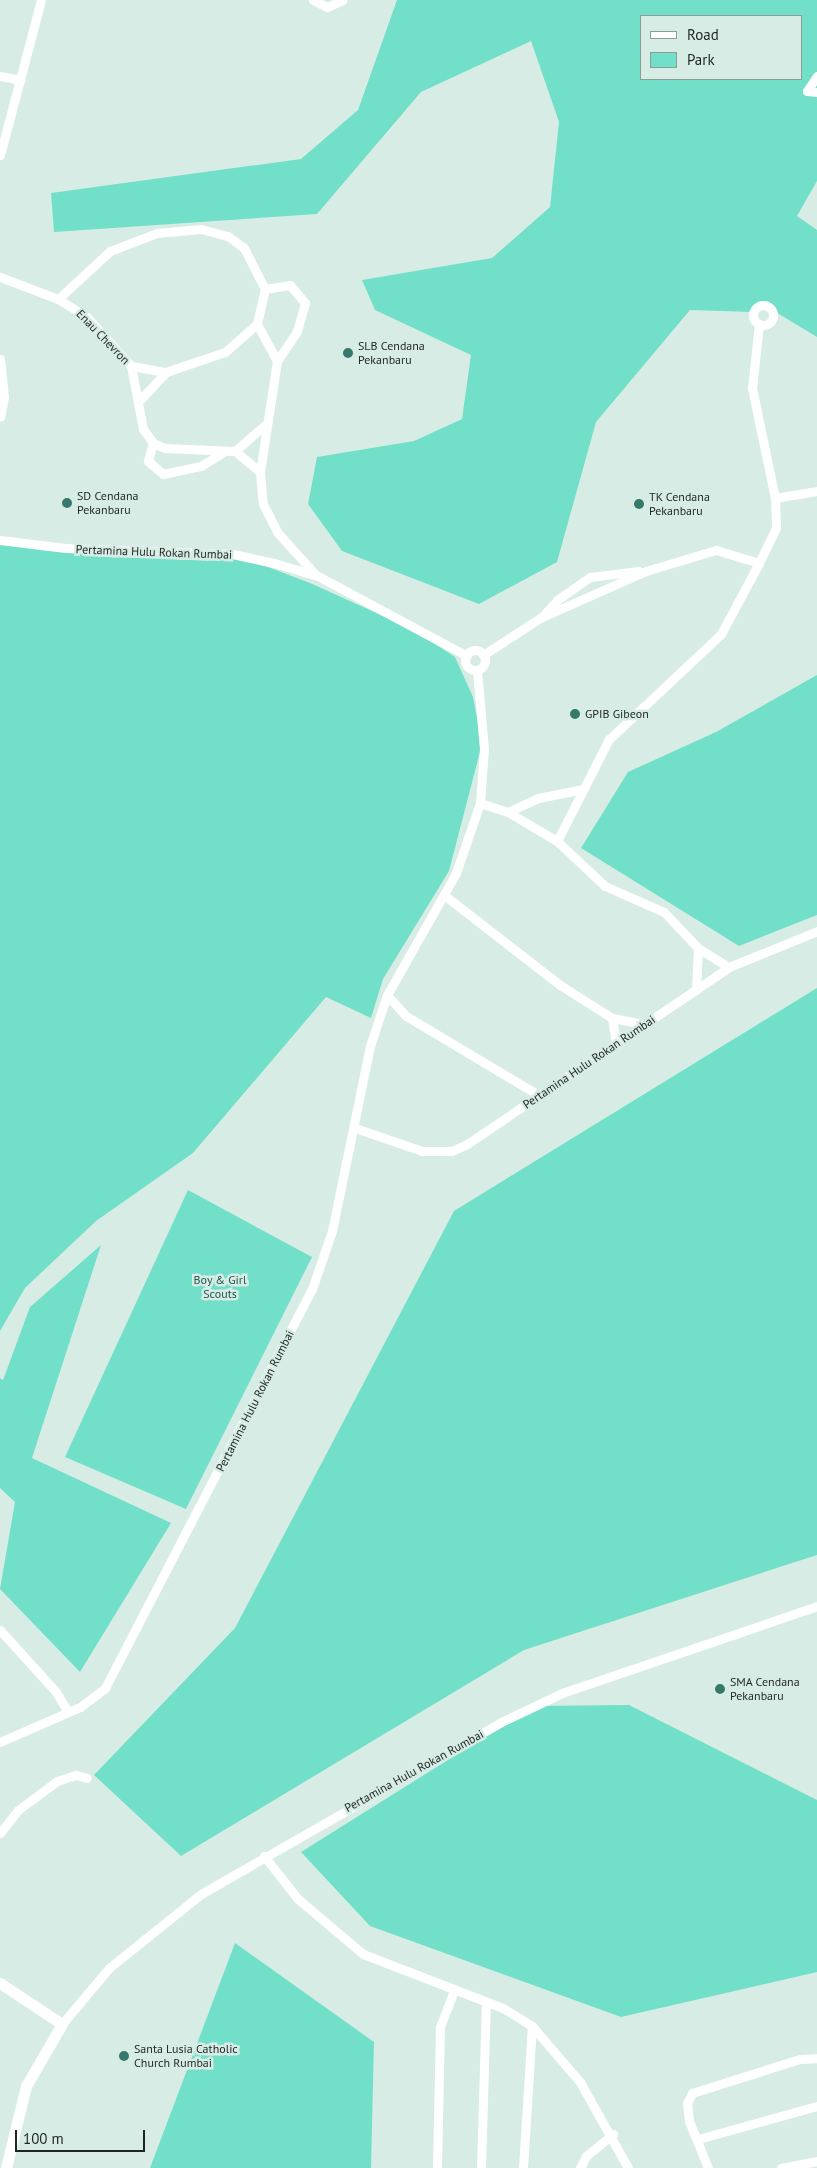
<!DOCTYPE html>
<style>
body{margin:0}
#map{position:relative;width:817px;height:2168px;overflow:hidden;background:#d8ece6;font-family:"PT Sans",sans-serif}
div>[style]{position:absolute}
.green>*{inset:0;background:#72e0c9}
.street>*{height:9px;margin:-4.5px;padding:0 4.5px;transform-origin:4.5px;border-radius:4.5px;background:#fff}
.street>.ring{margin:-4.5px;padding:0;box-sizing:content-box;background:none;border:9px solid #fff;border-radius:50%}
.secondary>*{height:11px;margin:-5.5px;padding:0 5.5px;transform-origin:5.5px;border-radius:5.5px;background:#fff}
.dots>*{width:14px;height:14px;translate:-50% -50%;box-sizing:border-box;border:2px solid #d8ece6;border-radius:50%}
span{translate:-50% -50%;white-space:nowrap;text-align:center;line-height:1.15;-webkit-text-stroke:5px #d8ece6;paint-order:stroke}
.street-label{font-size:12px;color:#1e2523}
.poi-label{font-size:12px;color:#1e2523}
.left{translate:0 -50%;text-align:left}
.park-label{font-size:12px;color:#20594e}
.legend{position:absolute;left:640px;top:15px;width:162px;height:65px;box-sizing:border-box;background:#d8ece6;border:1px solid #8e9c98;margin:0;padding:6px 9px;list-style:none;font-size:15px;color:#1e2523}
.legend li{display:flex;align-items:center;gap:10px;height:25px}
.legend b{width:25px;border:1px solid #8e9c98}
.scale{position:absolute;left:15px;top:2130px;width:130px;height:22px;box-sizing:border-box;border:2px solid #1e2523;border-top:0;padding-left:6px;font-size:15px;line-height:18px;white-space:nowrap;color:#1e2523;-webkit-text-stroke:4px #d8ece6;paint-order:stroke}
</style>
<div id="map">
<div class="green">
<div style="clip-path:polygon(evenodd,397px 0,817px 0,817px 181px,797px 216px,817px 230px,817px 337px,764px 305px,753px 312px,690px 310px,596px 422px,557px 562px,479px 604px,342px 551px,308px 504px,317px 457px,414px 441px,462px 419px,471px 355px,375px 310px,362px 280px,492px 258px,550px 207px,559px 122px,531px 41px,421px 92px,317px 214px,54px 232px,51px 193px,301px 159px,358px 110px,397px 0,641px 16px,801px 16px,801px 79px,641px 79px,641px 16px)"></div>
<div style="clip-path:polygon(0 540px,228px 558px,268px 567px,310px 583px,414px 630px,455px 657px,473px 697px,482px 744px,449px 871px,383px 979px,371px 1018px,326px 997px,193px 1153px,96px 1221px,25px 1288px,0 1331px)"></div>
<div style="clip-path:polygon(817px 675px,817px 915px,739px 946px,581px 848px,628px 772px,716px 732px)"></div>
<div style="clip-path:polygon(817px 988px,817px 1555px,524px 1650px,181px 1856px,94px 1775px,235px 1628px,454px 1211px)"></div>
<div style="clip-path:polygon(188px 1190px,312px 1257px,186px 1509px,65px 1457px)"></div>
<div style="clip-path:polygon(101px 1245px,32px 1458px,171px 1523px,80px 1672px,0 1589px,15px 1502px,0 1488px,0 1378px,3px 1380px,30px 1307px)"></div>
<div style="clip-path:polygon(629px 1705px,817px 1800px,817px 1972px,621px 2017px,370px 1926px,301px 1852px,534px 1706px)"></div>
<div style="clip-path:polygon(235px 1943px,374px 2042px,371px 2168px,150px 2168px)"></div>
</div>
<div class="street">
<div style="left:313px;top:0;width:16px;rotate:27deg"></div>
<div style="left:327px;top:7px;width:17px;rotate:-24deg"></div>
<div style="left:0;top:76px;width:21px;rotate:11deg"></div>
<div style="left:817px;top:76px;width:18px;rotate:124deg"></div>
<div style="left:807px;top:91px;width:10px;rotate:6deg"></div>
<div style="left:0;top:155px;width:160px;rotate:-75.2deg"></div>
<div style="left:0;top:277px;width:62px;rotate:20.8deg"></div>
<div style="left:58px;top:299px;width:34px;rotate:32deg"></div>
<div style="left:87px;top:317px;width:66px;rotate:48.1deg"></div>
<div style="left:131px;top:366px;width:64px;rotate:79.2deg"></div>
<div style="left:143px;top:429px;width:17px;rotate:54deg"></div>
<div style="left:153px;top:443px;width:13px;rotate:23deg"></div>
<div style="left:165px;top:448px;width:70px;rotate:2.5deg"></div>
<div style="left:235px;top:451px;width:33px;rotate:40deg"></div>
<div style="left:260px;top:472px;width:32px;rotate:85deg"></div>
<div style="left:263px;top:504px;width:31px;rotate:63deg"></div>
<div style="left:277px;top:532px;width:57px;rotate:47.9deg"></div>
<div style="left:58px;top:299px;width:71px;rotate:-42.7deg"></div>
<div style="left:110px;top:251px;width:50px;rotate:-21deg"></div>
<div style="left:157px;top:233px;width:44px;rotate:-5.2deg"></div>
<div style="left:201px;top:229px;width:28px;rotate:15deg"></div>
<div style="left:228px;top:236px;width:20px;rotate:37deg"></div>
<div style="left:244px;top:248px;width:46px;rotate:62.9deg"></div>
<div style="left:265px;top:289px;width:36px;rotate:103deg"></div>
<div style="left:257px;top:324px;width:43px;rotate:138.8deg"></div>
<div style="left:225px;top:352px;width:62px;rotate:161.3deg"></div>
<div style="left:166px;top:372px;width:37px;rotate:133deg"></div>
<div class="ring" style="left:753px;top:305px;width:11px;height:11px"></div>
<div style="left:257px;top:324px;width:42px;rotate:61.6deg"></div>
<div style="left:759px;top:324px;width:64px;rotate:96.2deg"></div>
<div style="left:752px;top:388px;width:112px;rotate:78.2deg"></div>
<div style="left:775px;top:498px;width:30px;rotate:88deg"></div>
<div style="left:776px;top:528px;width:39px;rotate:116deg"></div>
<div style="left:0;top:359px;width:38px;rotate:84deg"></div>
<div style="left:4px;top:397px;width:20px;rotate:101deg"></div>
<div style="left:131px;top:366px;width:36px;rotate:10deg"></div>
<div style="left:153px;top:443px;width:19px;rotate:106deg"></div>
<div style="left:148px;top:461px;width:20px;rotate:41deg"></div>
<div style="left:163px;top:474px;width:39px;rotate:-12deg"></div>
<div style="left:201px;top:466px;width:28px;rotate:-32deg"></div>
<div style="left:235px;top:451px;width:41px;rotate:-41.1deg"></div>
<div style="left:260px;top:472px;width:112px;rotate:-81.3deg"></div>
<div style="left:277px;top:361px;width:36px;rotate:-56deg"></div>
<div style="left:297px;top:331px;width:29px;rotate:-74deg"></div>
<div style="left:305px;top:303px;width:23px;rotate:-130deg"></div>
<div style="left:290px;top:285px;width:25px;rotate:171deg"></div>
<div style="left:775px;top:498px;width:43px;rotate:-9.5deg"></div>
<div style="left:0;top:540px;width:66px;rotate:6.9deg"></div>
<div style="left:66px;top:548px;width:167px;rotate:2.1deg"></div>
<div style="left:233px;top:554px;width:42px;rotate:12.4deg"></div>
<div style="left:274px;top:563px;width:46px;rotate:16.5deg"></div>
<div style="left:318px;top:576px;width:169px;rotate:28.2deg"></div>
<div style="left:541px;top:618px;width:24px;rotate:-48deg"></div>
<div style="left:557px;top:600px;width:40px;rotate:-34.9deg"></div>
<div style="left:590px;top:577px;width:49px;rotate:-7deg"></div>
<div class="ring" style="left:465px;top:650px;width:11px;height:11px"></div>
<div style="left:483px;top:655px;width:68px;rotate:-33deg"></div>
<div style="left:540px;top:618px;width:116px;rotate:-23.9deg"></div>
<div style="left:646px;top:571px;width:73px;rotate:-16.7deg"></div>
<div style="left:716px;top:550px;width:45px;rotate:16.8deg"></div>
<div style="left:759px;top:563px;width:81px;rotate:118.2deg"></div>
<div style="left:721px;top:634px;width:154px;rotate:136.8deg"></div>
<div style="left:609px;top:739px;width:114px;rotate:117deg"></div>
<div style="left:480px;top:803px;width:29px;rotate:18deg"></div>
<div style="left:508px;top:812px;width:57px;rotate:30.6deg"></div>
<div style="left:557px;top:841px;width:66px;rotate:43.2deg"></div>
<div style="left:605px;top:886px;width:64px;rotate:23.8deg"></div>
<div style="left:664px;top:912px;width:50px;rotate:46.6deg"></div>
<div style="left:698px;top:948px;width:36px;rotate:32deg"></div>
<div style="left:508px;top:812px;width:33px;rotate:-25deg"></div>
<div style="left:538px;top:798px;width:46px;rotate:-11.3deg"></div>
<div style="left:444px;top:895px;width:147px;rotate:37.8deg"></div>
<div style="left:560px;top:985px;width:62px;rotate:32.4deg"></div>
<div style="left:612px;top:1018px;width:31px;rotate:11deg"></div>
<div style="left:696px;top:990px;width:42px;rotate:-87.3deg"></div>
<div style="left:387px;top:995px;width:28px;rotate:48deg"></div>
<div style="left:406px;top:1016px;width:152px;rotate:30.8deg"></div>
<div style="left:612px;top:1018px;width:25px;rotate:81deg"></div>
<div style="left:355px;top:1128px;width:71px;rotate:18.9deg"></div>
<div style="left:422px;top:1151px;width:30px"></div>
<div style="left:452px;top:1151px;width:17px;rotate:-25deg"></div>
<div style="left:467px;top:1144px;width:316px;rotate:-34deg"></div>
<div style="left:729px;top:967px;width:95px;rotate:-22.2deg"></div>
<div style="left:0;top:1630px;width:84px;rotate:47.9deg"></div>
<div style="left:56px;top:1692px;width:23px;rotate:59deg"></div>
<div style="left:0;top:1742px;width:87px;rotate:-23.6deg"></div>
<div style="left:80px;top:1707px;width:31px;rotate:-37deg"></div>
<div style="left:105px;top:1688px;width:449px;rotate:-62.6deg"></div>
<div style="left:312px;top:1289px;width:61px;rotate:-71deg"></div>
<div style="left:332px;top:1231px;width:189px;rotate:-78.4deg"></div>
<div style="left:370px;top:1046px;width:54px;rotate:-71.6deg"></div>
<div style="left:387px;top:995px;width:140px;rotate:-60.5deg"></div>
<div style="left:456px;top:873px;width:74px;rotate:-71.1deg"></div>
<div style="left:480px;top:803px;width:54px;rotate:-85.8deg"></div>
<div style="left:484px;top:749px;width:79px;rotate:-95.1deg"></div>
<div style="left:0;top:1833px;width:29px;rotate:-52deg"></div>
<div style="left:18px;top:1810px;width:49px;rotate:-36.6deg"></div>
<div style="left:57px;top:1781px;width:20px;rotate:-18deg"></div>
<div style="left:76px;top:1775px;width:11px;rotate:15deg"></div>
<div style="left:264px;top:1856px;width:55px;rotate:51.7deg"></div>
<div style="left:298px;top:1899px;width:85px;rotate:40.2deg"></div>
<div style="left:363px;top:1954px;width:150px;rotate:21.1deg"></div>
<div style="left:503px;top:2008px;width:34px;rotate:32deg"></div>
<div style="left:532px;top:2026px;width:74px;rotate:49.4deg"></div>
<div style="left:580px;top:2082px;width:98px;rotate:60.8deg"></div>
<div style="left:62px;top:2024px;width:73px;rotate:-50deg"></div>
<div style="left:109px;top:1968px;width:118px;rotate:-38.8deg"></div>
<div style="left:201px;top:1894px;width:346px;rotate:-29.8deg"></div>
<div style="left:501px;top:1722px;width:68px;rotate:-25.4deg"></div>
<div style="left:562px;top:1693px;width:269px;rotate:-18.8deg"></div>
<div style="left:698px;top:2139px;width:123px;rotate:-15.5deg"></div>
<div style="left:437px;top:2168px;width:141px;rotate:-88.8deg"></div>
<div style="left:440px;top:2027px;width:36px;rotate:-69deg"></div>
<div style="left:481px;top:2168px;width:166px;rotate:-88.3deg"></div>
<div style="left:523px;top:2168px;width:142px;rotate:-86.4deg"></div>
<div style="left:580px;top:2168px;width:13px;rotate:-63deg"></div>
<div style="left:586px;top:2156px;width:35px;rotate:-39deg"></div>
<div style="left:708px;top:2168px;width:51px;rotate:-112deg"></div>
<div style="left:689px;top:2121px;width:18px;rotate:-96deg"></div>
<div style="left:687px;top:2103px;width:11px;rotate:-63deg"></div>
<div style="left:692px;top:2093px;width:113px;rotate:-17.5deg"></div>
<div style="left:800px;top:2059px;width:17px;rotate:-3deg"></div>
<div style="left:781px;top:2168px;width:37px;rotate:-11deg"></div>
</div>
<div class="secondary">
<div style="left:0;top:1983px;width:74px;rotate:33.5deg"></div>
<div style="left:62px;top:2024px;width:72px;rotate:120.1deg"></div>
<div style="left:26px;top:2086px;width:84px;rotate:103.7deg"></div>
</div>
<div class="dots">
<div style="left:348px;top:353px;background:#36796b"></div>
<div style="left:67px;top:503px;background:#36796b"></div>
<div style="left:639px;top:504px;background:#36796b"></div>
<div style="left:575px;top:714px;background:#36796b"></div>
<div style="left:720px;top:1689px;background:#36796b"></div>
<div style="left:124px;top:2056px;background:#36796b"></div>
</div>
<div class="street-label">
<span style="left:103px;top:337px;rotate:46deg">Enau Chevron</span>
<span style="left:154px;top:552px;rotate:2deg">Pertamina Hulu Rokan Rumbai</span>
<span style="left:589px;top:1062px;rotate:-34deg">Pertamina Hulu Rokan Rumbai</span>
<span style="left:255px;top:1401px;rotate:-63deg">Pertamina Hulu Rokan Rumbai</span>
<span style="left:414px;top:1771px;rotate:-29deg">Pertamina Hulu Rokan Rumbai</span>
</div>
<div class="poi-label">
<span class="left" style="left:358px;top:353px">SLB Cendana<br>Pekanbaru</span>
<span class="left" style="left:77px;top:503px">SD Cendana<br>Pekanbaru</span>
<span class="left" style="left:649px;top:504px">TK Cendana<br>Pekanbaru</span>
<span class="left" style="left:585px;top:714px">GPIB Gibeon</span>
<span class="left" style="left:730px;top:1689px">SMA Cendana<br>Pekanbaru</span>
<span class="left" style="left:134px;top:2056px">Santa Lusia Catholic<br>Church Rumbai</span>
</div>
<div class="park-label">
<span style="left:220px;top:1287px">Boy &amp; Girl<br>Scouts</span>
</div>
<ul class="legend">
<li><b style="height:6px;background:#fff"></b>Road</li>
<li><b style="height:14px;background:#72e0c9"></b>Park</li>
</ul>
<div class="scale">100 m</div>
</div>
